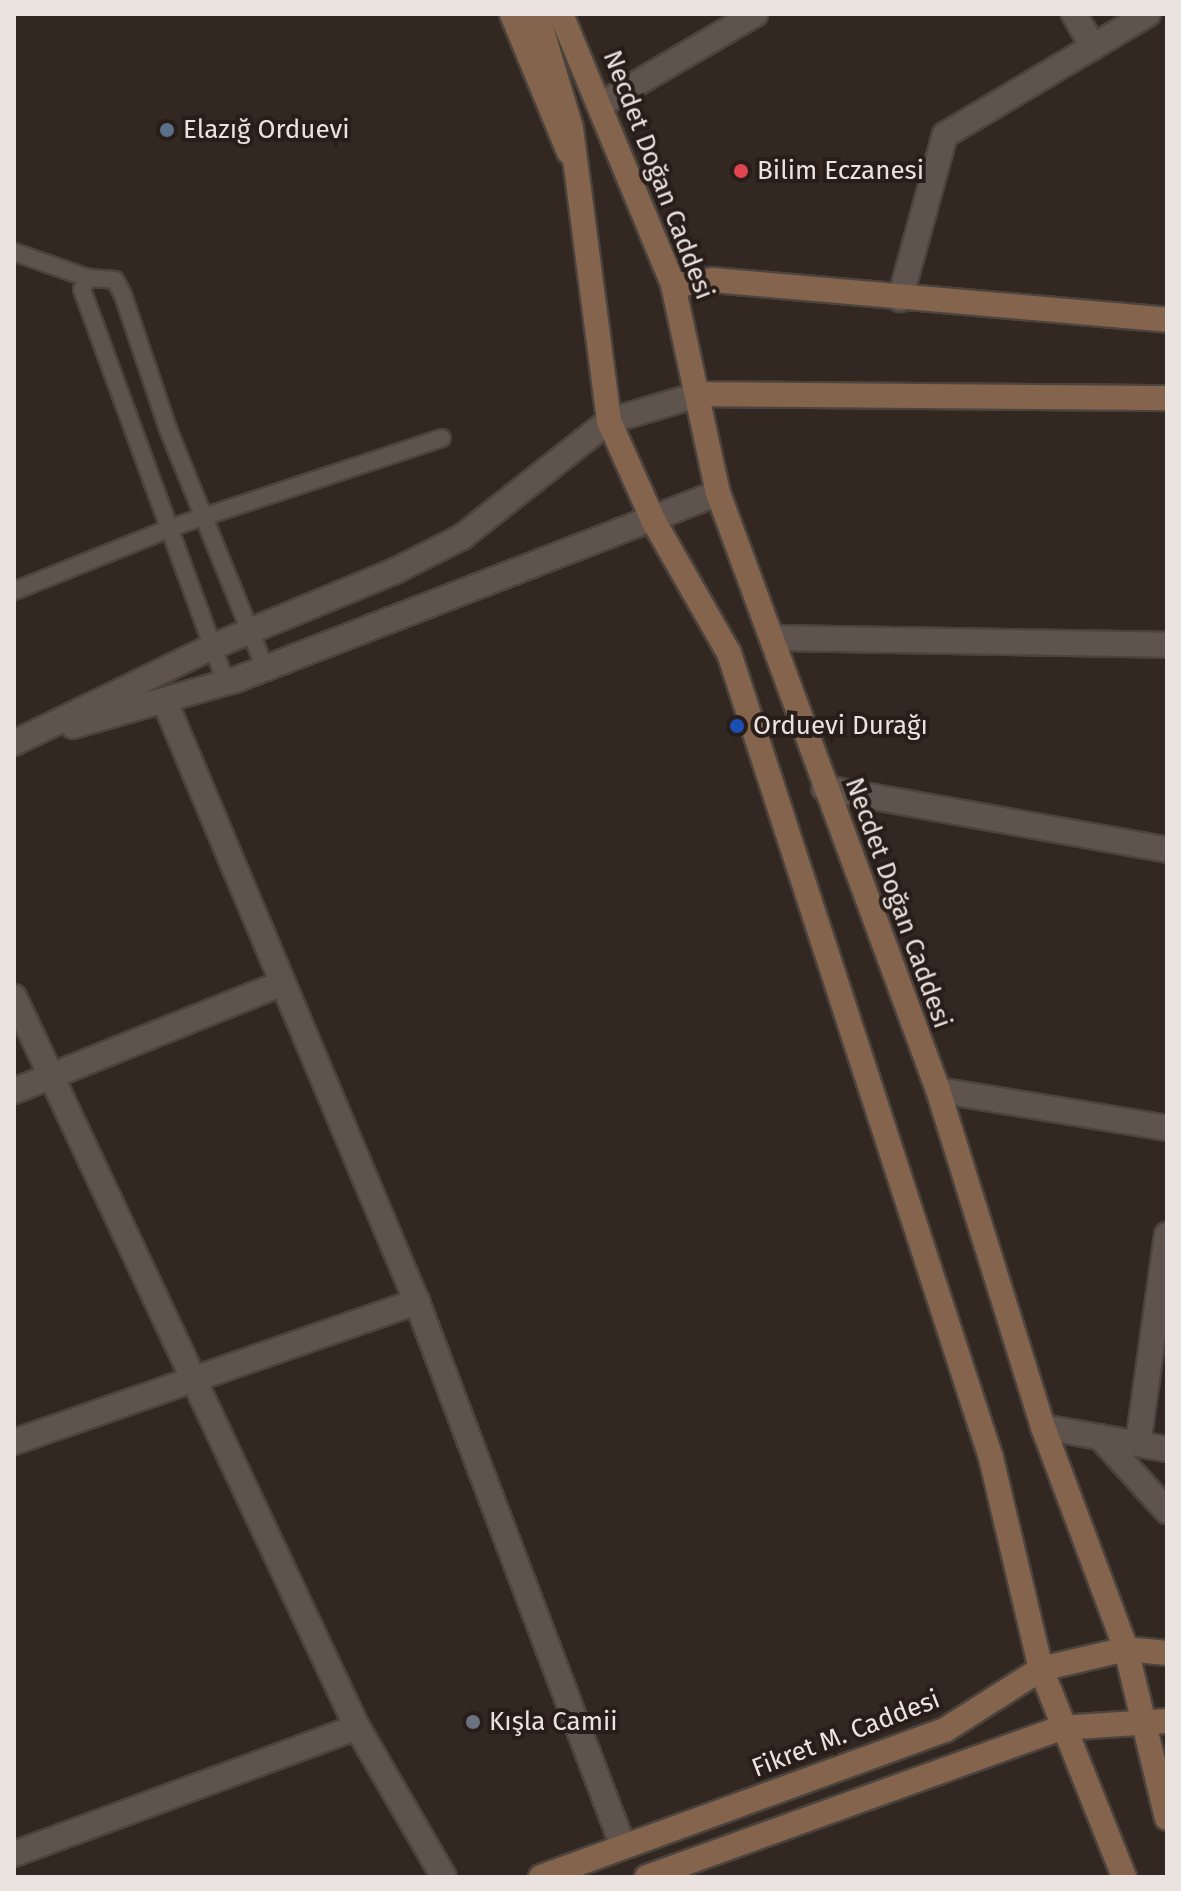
<!DOCTYPE html>
<meta charset="utf-8">
<style>
body{margin:0}
#map{position:relative;width:1181px;height:1891px;overflow:hidden;background:#322721;font-family:"Fira Sans",sans-serif}
div>[style]{position:absolute}
.roads{filter:drop-shadow(2px 0 #4b433d) drop-shadow(-2px 0 #4b433d) drop-shadow(0 2px #4b433d) drop-shadow(0 -2px #4b433d)}
.lane>*{height:16px;margin:-8px;padding:0 8px;transform-origin:8px;border-radius:8px;background:#5f534d}
.street>*{height:24px;margin:-12px;padding:0 12px;transform-origin:12px;border-radius:12px;background:#5f534d}
.secondary>*{height:24px;margin:-12px;padding:0 12px;transform-origin:12px;border-radius:12px;background:#84644d}
.dots>*{width:22px;height:22px;translate:-50% -50%;box-sizing:border-box;border:4px solid #281d18;border-radius:50%}
span{translate:-50% -50%;white-space:nowrap;text-align:center;line-height:1.15;-webkit-text-stroke:8px #281d18;paint-order:stroke}
.poi-label{font-size:26px;color:#ebe3df}
.left{translate:0 -50%;text-align:left}
.street-label{font-size:26px;color:#ebe3df}
.frame{position:absolute;inset:0;border:16px solid #ebe3df;pointer-events:none}
</style>
<div id="map">
<div class="roads">
<div class="lane">
<div style="left:14px;top:252px;width:78px;rotate:19.4deg"></div>
<div style="left:14px;top:591px;width:171px;rotate:-21.9deg"></div>
<div style="left:173px;top:527px;width:283px;rotate:-18.3deg"></div>
<div style="left:226px;top:683px;width:419px;rotate:-110.1deg"></div>
<div style="left:82px;top:289px;width:13px;rotate:-61deg"></div>
<div style="left:88px;top:278px;width:27px;rotate:4deg"></div>
<div style="left:115px;top:280px;width:17px;rotate:62deg"></div>
<div style="left:123px;top:295px;width:141px;rotate:71.4deg"></div>
<div style="left:168px;top:429px;width:258px;rotate:67.9deg"></div>
</div>
<div class="street">
<div style="left:1074px;top:14px;width:38px;rotate:60deg"></div>
<div style="left:600px;top:105px;width:180px;rotate:-30.4deg"></div>
<div style="left:900px;top:299px;width:170px;rotate:-74.7deg"></div>
<div style="left:945px;top:135px;width:236px;rotate:-30.8deg"></div>
<div style="left:775px;top:638px;width:392px;rotate:1deg"></div>
<div style="left:165px;top:702px;width:651px;rotate:67.22deg"></div>
<div style="left:417px;top:1302px;width:582px;rotate:69.26deg"></div>
<div style="left:73px;top:726px;width:168px;rotate:-15.9deg"></div>
<div style="left:235px;top:680px;width:518px;rotate:-21.16deg"></div>
<div style="left:14px;top:743px;width:222px;rotate:-25.9deg"></div>
<div style="left:214px;top:646px;width:196px;rotate:-22.5deg"></div>
<div style="left:395px;top:571px;width:75px;rotate:-26.9deg"></div>
<div style="left:462px;top:537px;width:187px;rotate:-38.3deg"></div>
<div style="left:609px;top:421px;width:96px;rotate:-16.4deg"></div>
<div style="left:824px;top:788px;width:349px;rotate:10.2deg"></div>
<div style="left:14px;top:997px;width:807px;rotate:64.83deg"></div>
<div style="left:938px;top:1090px;width:232px;rotate:9.4deg"></div>
<div style="left:14px;top:1091px;width:290px;rotate:-21.9deg"></div>
<div style="left:1043px;top:1427px;width:126px;rotate:10.1deg"></div>
<div style="left:1100px;top:1437px;width:100px;rotate:47.8deg"></div>
<div style="left:14px;top:1442px;width:427px;rotate:-19.2deg"></div>
<div style="left:1138px;top:1444px;width:211px;rotate:-82.1deg"></div>
<div style="left:14px;top:1854px;width:366px;rotate:-20.3deg"></div>
<div style="left:357px;top:1727px;width:173px;rotate:59.9deg"></div>
</div>
<div class="secondary">
<div style="left:512px;top:14px;width:149px;rotate:67.6deg"></div>
<div style="left:537px;top:14px;width:119px;rotate:73.4deg"></div>
<div style="left:571px;top:128px;width:295px;rotate:82.6deg"></div>
<div style="left:609px;top:421px;width:108px;rotate:66deg"></div>
<div style="left:653px;top:520px;width:153px;rotate:60.3deg"></div>
<div style="left:729px;top:653px;width:847px;rotate:71.97deg"></div>
<div style="left:991px;top:1458px;width:217px;rotate:76.7deg"></div>
<div style="left:1041px;top:1669px;width:224px;rotate:68.2deg"></div>
<div style="left:561px;top:14px;width:293px;rotate:67.5deg"></div>
<div style="left:673px;top:285px;width:213px;rotate:77.8deg"></div>
<div style="left:718px;top:493px;width:636px;rotate:69.77deg"></div>
<div style="left:938px;top:1090px;width:353px;rotate:72.7deg"></div>
<div style="left:1043px;top:1427px;width:237px;rotate:69.5deg"></div>
<div style="left:1126px;top:1649px;width:174px;rotate:76.4deg"></div>
<div style="left:673px;top:285px;width:40px;rotate:-7.1deg"></div>
<div style="left:713px;top:280px;width:456px;rotate:5deg"></div>
<div style="left:701px;top:394px;width:466px;rotate:0.5deg"></div>
<div style="left:541px;top:1877px;width:430px;rotate:-20deg"></div>
<div style="left:945px;top:1730px;width:114px;rotate:-32.4deg"></div>
<div style="left:1041px;top:1669px;width:87px;rotate:-13.2deg"></div>
<div style="left:1126px;top:1649px;width:41px;rotate:5.6deg"></div>
<div style="left:647px;top:1877px;width:440px;rotate:-19.8deg"></div>
<div style="left:1061px;top:1728px;width:106px;rotate:-3.8deg"></div>
</div>
</div>
<div class="dots">
<div style="left:167px;top:130px;background:#5c6f8a"></div>
<div style="left:741px;top:171px;background:#e0444e"></div>
<div style="left:737px;top:726px;background:#1a4fb4"></div>
<div style="left:473px;top:1722px;background:#6b7280"></div>
</div>
<div class="poi-label">
<span class="left" style="left:183px;top:130px">Elazığ Orduevi</span>
<span class="left" style="left:757px;top:171px">Bilim Eczanesi</span>
<span class="left" style="left:753px;top:726px">Orduevi Durağı</span>
<span class="left" style="left:489px;top:1722px">Kışla Camii</span>
</div>
<div class="street-label">
<span style="left:658px;top:175px;rotate:69deg">Necdet Doğan Caddesi</span>
<span style="left:898px;top:903px;rotate:70deg">Necdet Doğan Caddesi</span>
<span style="left:846px;top:1734px;rotate:-21deg">Fikret M. Caddesi</span>
</div>
<div class="frame"></div>
</div>
